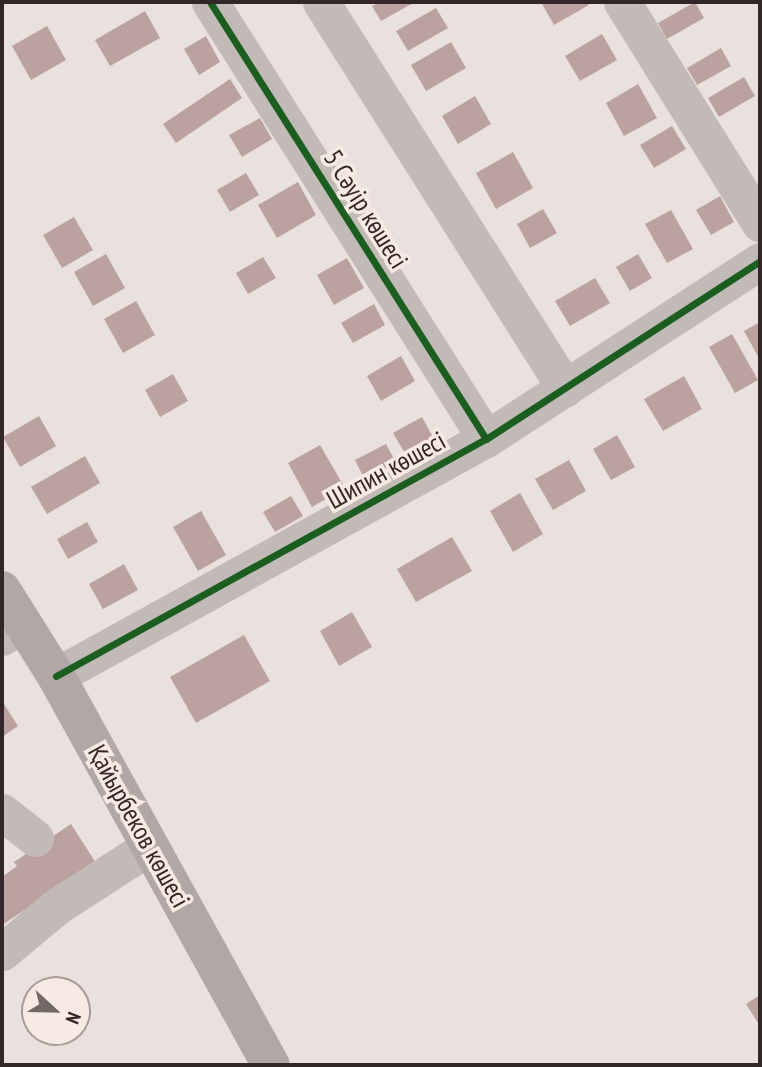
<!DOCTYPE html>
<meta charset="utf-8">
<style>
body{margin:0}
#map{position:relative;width:762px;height:1067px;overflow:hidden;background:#e9e1dd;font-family:"PT Sans Narrow",sans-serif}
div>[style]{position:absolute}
.building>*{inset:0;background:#bba2a0}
.minor>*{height:37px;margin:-18.5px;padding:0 18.5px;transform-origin:18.5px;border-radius:18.5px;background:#c2bab7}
.major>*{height:38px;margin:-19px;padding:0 19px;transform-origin:19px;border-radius:19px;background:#b1a8a6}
.cycleway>*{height:7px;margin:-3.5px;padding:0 3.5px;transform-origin:3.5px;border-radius:3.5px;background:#1b5e20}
span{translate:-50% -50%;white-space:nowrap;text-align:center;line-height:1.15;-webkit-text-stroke:7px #f7eae4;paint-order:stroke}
.street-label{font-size:26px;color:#322726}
.frame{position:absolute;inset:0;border:4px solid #322726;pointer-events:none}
.north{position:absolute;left:21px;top:976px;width:70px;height:70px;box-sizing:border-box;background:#f7eae4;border:2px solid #a89c98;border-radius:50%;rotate:112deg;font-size:19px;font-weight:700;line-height:28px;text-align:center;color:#322726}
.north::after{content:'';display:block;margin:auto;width:24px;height:32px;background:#726866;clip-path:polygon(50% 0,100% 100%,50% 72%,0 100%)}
</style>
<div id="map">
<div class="building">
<div style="clip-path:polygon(380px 2px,415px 2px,381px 21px,372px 6px)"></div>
<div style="clip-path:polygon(541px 2px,587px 2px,589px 5px,554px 25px)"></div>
<div style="clip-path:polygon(695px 2px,704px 18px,667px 39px,658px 23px)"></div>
<div style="clip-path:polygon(436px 8px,448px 28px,408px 51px,396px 31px)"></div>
<div style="clip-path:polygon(145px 11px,160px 38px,110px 66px,95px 40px)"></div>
<div style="clip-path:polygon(47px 26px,66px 60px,31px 80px,12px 46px)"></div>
<div style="clip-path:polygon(602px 34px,617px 60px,580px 81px,565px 56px)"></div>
<div style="clip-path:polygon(206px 36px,220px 62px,199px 75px,184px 49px)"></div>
<div style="clip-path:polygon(451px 42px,466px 68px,426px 91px,411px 65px)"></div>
<div style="clip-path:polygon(721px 48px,731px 66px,697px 85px,687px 68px)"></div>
<div style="clip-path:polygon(744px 77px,755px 96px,719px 117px,708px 98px)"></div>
<div style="clip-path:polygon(230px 79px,242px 98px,176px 143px,163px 124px)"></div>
<div style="clip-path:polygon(638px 84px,657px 118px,624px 136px,606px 103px)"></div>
<div style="clip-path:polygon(475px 96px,491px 124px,458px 144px,442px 116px)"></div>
<div style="clip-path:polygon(260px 118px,272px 139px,242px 157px,229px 135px)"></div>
<div style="clip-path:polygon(672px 126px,686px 149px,654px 168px,640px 145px)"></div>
<div style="clip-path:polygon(513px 152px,533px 188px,496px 209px,476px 173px)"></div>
<div style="clip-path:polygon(246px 173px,259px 195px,230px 212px,217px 190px)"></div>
<div style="clip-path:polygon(298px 182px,316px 215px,277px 238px,258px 205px)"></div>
<div style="clip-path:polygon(720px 196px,734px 222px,711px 235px,696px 210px)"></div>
<div style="clip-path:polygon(543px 209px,557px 233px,530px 248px,517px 224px)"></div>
<div style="clip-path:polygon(671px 210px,693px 249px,667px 263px,645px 224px)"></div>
<div style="clip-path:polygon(74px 217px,93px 250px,62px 268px,43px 235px)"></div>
<div style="clip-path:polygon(106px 254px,125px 288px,93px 306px,74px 272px)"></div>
<div style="clip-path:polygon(638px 254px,652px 278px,630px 291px,616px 267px)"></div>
<div style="clip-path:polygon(263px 257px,276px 278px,248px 294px,236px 273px)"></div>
<div style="clip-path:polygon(347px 258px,364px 288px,334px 305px,317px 275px)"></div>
<div style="clip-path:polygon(595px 278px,610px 303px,570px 326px,555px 301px)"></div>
<div style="clip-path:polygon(136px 301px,155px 335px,123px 353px,104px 319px)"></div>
<div style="clip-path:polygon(374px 304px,385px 325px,353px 343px,341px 323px)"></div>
<div style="clip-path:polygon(760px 322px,760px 360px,744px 331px)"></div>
<div style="clip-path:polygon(732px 334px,758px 380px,735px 393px,709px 347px)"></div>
<div style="clip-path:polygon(401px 356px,415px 381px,381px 401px,367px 376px)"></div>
<div style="clip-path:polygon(173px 374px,188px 401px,160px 417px,145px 390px)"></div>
<div style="clip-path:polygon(684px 376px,702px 409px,663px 431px,644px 399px)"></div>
<div style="clip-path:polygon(39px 416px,56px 446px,20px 467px,3px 437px)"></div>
<div style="clip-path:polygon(422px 417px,434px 439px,406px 455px,393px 433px)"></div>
<div style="clip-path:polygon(617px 435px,635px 467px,611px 480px,593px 449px)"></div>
<div style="clip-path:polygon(386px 444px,396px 463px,365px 480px,355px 460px)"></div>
<div style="clip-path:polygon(320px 445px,345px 488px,312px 507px,288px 463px)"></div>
<div style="clip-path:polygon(85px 456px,100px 483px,47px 514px,31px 487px)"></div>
<div style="clip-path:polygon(569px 460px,586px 491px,553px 510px,535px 479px)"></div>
<div style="clip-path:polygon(520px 493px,543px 534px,513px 552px,490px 511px)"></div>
<div style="clip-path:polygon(291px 496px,303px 516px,275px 532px,263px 512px)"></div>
<div style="clip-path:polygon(201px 511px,226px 555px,198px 571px,173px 527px)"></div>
<div style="clip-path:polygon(87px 522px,98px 542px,68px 559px,57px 539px)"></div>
<div style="clip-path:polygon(452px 537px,472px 571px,416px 602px,397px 569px)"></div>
<div style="clip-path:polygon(124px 564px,138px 590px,103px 609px,89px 584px)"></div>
<div style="clip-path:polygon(352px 612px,372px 647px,339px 666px,320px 631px)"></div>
<div style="clip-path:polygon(244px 635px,270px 681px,196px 723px,170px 677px)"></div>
<div style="clip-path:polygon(2px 701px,18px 726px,2px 737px)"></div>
<div style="clip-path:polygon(71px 824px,96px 863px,2px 925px,2px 877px,17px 866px,14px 862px)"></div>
<div style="clip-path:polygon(760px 995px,760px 1026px,746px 1004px)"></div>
</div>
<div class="minor">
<div style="left:210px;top:2px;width:517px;rotate:57.72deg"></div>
<div style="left:321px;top:2px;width:457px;rotate:57.7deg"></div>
<div style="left:622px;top:2px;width:261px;rotate:58.1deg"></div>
<div style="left:2px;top:637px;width:25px;rotate:-32deg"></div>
<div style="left:56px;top:676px;width:491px;rotate:-28.9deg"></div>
<div style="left:486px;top:439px;width:327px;rotate:-33deg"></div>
<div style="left:2px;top:812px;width:42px;rotate:38.2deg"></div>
<div style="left:2px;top:952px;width:70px;rotate:-39.8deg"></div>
<div style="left:56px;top:907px;width:112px;rotate:-33deg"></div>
</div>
<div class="major">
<div style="left:2px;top:590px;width:102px;rotate:57.9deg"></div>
<div style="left:56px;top:676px;width:444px;rotate:61.1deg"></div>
</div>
<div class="cycleway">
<div style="left:210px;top:2px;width:517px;rotate:57.72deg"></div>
<div style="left:56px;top:676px;width:491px;rotate:-28.9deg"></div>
<div style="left:486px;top:439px;width:327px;rotate:-33deg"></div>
</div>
<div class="street-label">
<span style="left:366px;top:209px;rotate:58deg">5 Сәуір көшесі</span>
<span style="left:386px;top:470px;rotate:-29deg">Шипин көшесі</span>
<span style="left:139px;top:826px;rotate:61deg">Қайырбеков көшесі</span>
</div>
<div class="frame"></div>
<div class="north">N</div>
</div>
